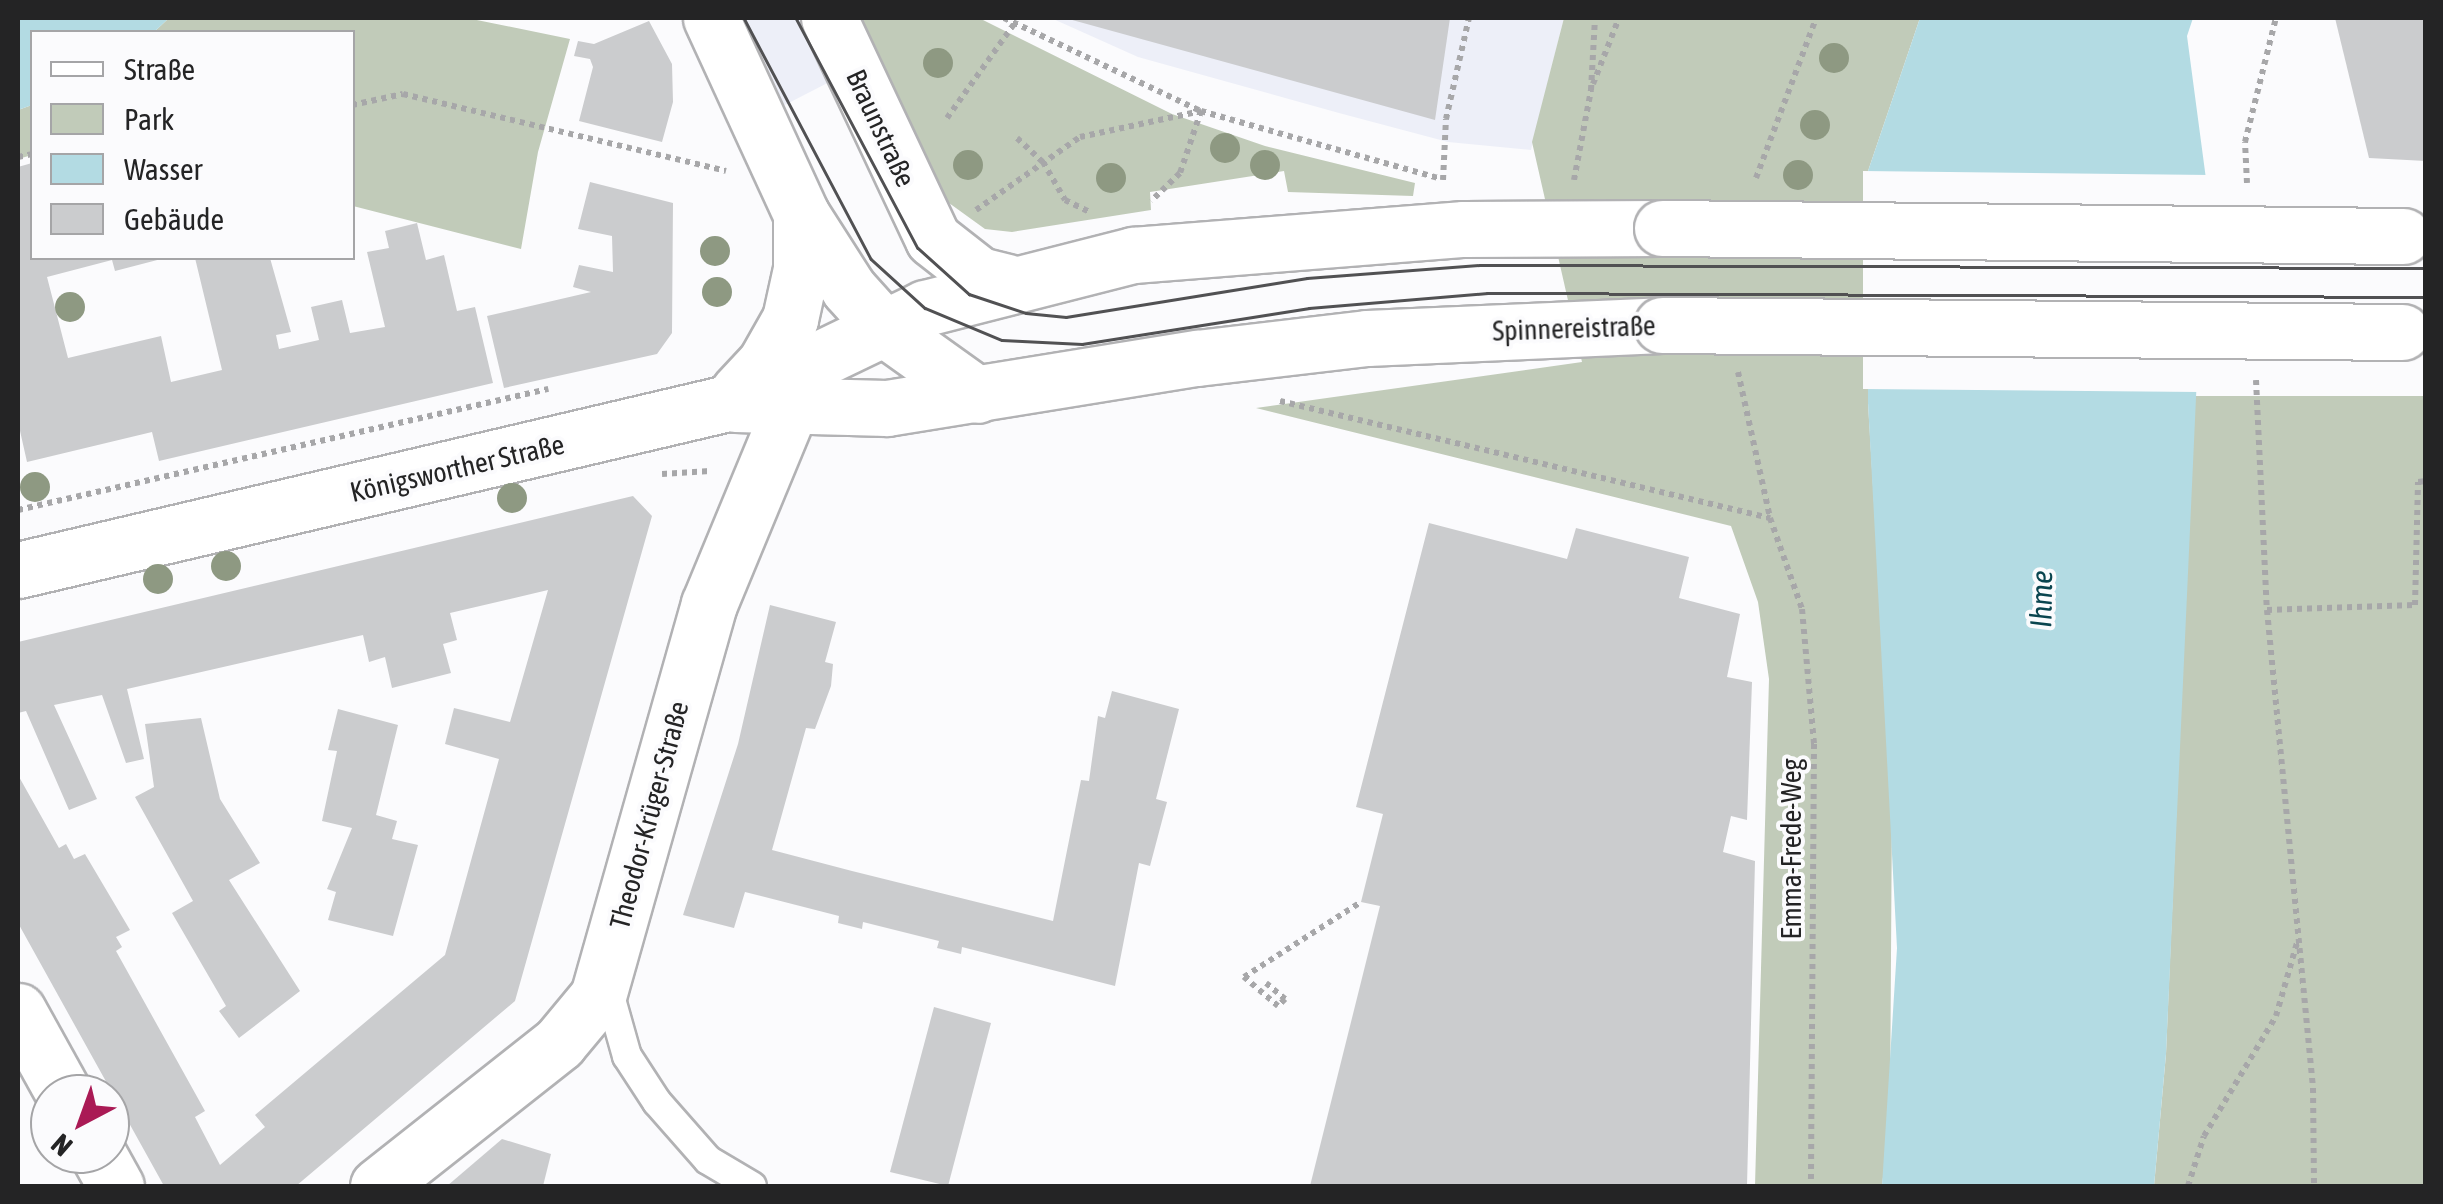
<!DOCTYPE html>
<meta charset="utf-8">
<style>
body{margin:0}
#map{position:relative;width:2443px;height:1204px;overflow:hidden;background:#fbfbfd;font-family:"Asap Condensed",sans-serif}
div>[style]{position:absolute}
.built>*{inset:0;background:#edeff8}
.green>*{inset:0;background:#c1cbb9}
.water>*{inset:0;background:#b3dbe3}
.pier>*{inset:0;background:#fbfbfd}
.building>*{inset:0;background:#cbccce}
.path>*{height:6px;margin-top:-3px;transform-origin:0;background:repeating-linear-gradient(90deg,#a7a7a9 0 5px,transparent 0 10px)}
.roads{filter:drop-shadow(2px 0 #b2b2b4) drop-shadow(-2px 0 #b2b2b4) drop-shadow(0 2px #b2b2b4) drop-shadow(0 -2px #b2b2b4)}
.lane>*{height:28px;margin:-14px;padding:0 14px;transform-origin:14px;border-radius:14px;background:#fff}
.street>*{height:55px;margin:-27.5px;padding:0 27.5px;transform-origin:27.5px;border-radius:27.5px;background:#fff}
.secondary>*{height:55px;margin:-27.5px;padding:0 27.5px;transform-origin:27.5px;border-radius:27.5px;background:#fff}
.tram>*{height:2.5px;margin:-1.25px;padding:0 1.25px;transform-origin:1.25px;border-radius:1.25px;background:#515153}
.bridges{filter:drop-shadow(2px 0 #b2b2b4) drop-shadow(-2px 0 #b2b2b4) drop-shadow(0 2px #b2b2b4) drop-shadow(0 -2px #b2b2b4)}
.secondary-bridge>*{height:55px;margin:-27.5px;padding:0 27.5px;transform-origin:27.5px;border-radius:27.5px;background:#fff}
.trees>*{width:30px;height:30px;margin:-15px;border-radius:50%;background:#8e9982}
span{translate:-50% -50%;white-space:nowrap;text-align:center;line-height:1.15;-webkit-text-stroke:8px #fbfbfd;paint-order:stroke}
.street-label{font-size:28px;color:#242425}
.water-label{font-size:30px;color:#0a454f;font-style:italic}
.frame{position:absolute;inset:0;border:20px solid #242425;pointer-events:none}
.legend{position:absolute;left:30px;top:30px;width:325px;height:230px;box-sizing:border-box;background:#fbfbfd;border:2px solid #a5a5a7;margin:0;padding:12px 18px;list-style:none;font-size:30px;color:#242425}
.legend li{display:flex;align-items:center;gap:20px;height:50px}
.legend b{width:50px;border:2px solid #a5a5a7}
.north{position:absolute;left:30px;top:1074px;width:100px;height:100px;box-sizing:border-box;background:#fbfbfd;border:2px solid #a5a5a7;border-radius:50%;rotate:221deg;font-size:28px;font-weight:700;line-height:40px;text-align:center;color:#242425}
.north::after{content:'';display:block;margin:auto;width:35px;height:45px;background:#aa1a55;clip-path:polygon(50% 0,100% 100%,50% 72%,0 100%)}
</style>
<div id="map">
<div class="built">
<div style="clip-path:polygon(729px 18px,810px 18px,841px 76px,777px 109px)"></div>
<div style="clip-path:polygon(1051px 18px,1564px 18px,1531px 150px,1448px 142px,1339px 113px,1138px 57px)"></div>
</div>
<div class="green">
<div style="clip-path:polygon(169px 18px,467px 18px,570px 39px,538px 152px,521px 249px,353px 206px,352px 32px,154px 32px)"></div>
<div style="clip-path:polygon(854px 18px,979px 18px,1172px 114px,1265px 146px,1415px 183px,1413px 196px,1288px 192px,1284px 171px,1150px 192px,1151px 210px,1012px 232px,985px 229px,949px 203px,936px 183px)"></div>
<div style="clip-path:polygon(1564px 18px,1920px 18px,1868px 171px,1868px 403px,1892px 801px,1890px 1115px,1882px 1186px,1755px 1186px,1769px 679px,1758px 602px,1731px 526px,1256px 408px,1582px 362px,1532px 142px)"></div>
<div style="clip-path:polygon(32px 105px,32px 155px,18px 159px,18px 110px)"></div>
<div style="clip-path:polygon(2194px 396px,2425px 396px,2425px 1186px,2154px 1186px,2166px 1054px)"></div>
</div>
<div class="water">
<div style="clip-path:polygon(18px 18px,169px 18px,154px 32px,32px 32px,32px 105px,18px 110px)"></div>
<div style="clip-path:polygon(1920px 18px,2193px 18px,2187px 36px,2206px 179px,2166px 1054px,2154px 1186px,1882px 1186px,1897px 948px,1868px 403px,1868px 171px)"></div>
</div>
<div class="pier">
<div style="clip-path:polygon(1863px 171px,2210px 175px,2199px 392px,1863px 389px)"></div>
</div>
<div class="building">
<div style="clip-path:polygon(1065px 18px,1450px 18px,1435px 120px)"></div>
<div style="clip-path:polygon(2335px 18px,2426px 18px,2426px 161px,2369px 158px)"></div>
<div style="clip-path:polygon(649px 21px,672px 64px,673px 102px,662px 142px,579px 121px,593px 67px,590px 59px,574px 56px,578px 41px,594px 44px)"></div>
<div style="clip-path:polygon(32px 163px,32px 258px,165px 258px,115px 271px,112px 260px,47px 277px,68px 358px,161px 336px,171px 382px,222px 370px,195px 258px,270px 258px,291px 332px,276px 335px,279px 349px,319px 340px,311px 307px,342px 300px,350px 333px,385px 327px,367px 252px,389px 248px,385px 231px,417px 223px,426px 260px,444px 255px,457px 311px,475px 307px,493px 383px,159px 461px,152px 432px,27px 462px,18px 422px,18px 167px)"></div>
<div style="clip-path:polygon(590px 182px,673px 203px,672px 333px,657px 354px,504px 388px,487px 316px,591px 292px,573px 287px,579px 265px,613px 272px,612px 236px,578px 229px)"></div>
<div style="clip-path:polygon(633px 496px,652px 516px,515px 1001px,296px 1186px,164px 1186px,18px 923px,18px 775px,59px 848px,66px 844px,74px 859px,85px 854px,130px 930px,116px 937px,122px 947px,116px 951px,205px 1111px,195px 1117px,220px 1165px,265px 1127px,255px 1115px,445px 955px,499px 759px,445px 744px,454px 708px,510px 722px,548px 590px,450px 613px,457px 640px,443px 644px,451px 673px,392px 688px,385px 657px,369px 662px,363px 635px,127px 689px,144px 759px,126px 763px,102px 695px,54px 705px,97px 799px,69px 810px,26px 711px,18px 713px,18px 642px)"></div>
<div style="clip-path:polygon(1429px 523px,1567px 559px,1576px 528px,1689px 557px,1679px 598px,1740px 614px,1727px 677px,1752px 682px,1747px 820px,1731px 816px,1723px 852px,1755px 861px,1747px 1186px,1310px 1186px,1380px 906px,1361px 902px,1383px 814px,1356px 807px)"></div>
<div style="clip-path:polygon(770px 605px,836px 622px,825px 662px,833px 664px,831px 686px,815px 729px,806px 728px,772px 850px,852px 871px,1053px 921px,1081px 780px,1089px 781px,1098px 716px,1105px 718px,1112px 691px,1179px 709px,1156px 799px,1167px 802px,1150px 866px,1139px 863px,1115px 986px,962px 947px,961px 954px,937px 948px,939px 941px,863px 922px,862px 929px,838px 923px,839px 916px,745px 892px,734px 928px,683px 915px,738px 744px)"></div>
<div style="clip-path:polygon(338px 709px,398px 725px,376px 815px,397px 821px,392px 839px,418px 845px,393px 936px,328px 920px,336px 892px,327px 889px,352px 828px,322px 821px,337px 751px,328px 750px)"></div>
<div style="clip-path:polygon(201px 718px,220px 799px,260px 863px,229px 880px,300px 991px,239px 1038px,219px 1011px,226px 1006px,172px 913px,193px 901px,135px 797px,154px 787px,145px 724px)"></div>
<div style="clip-path:polygon(934px 1007px,991px 1023px,948px 1186px,890px 1172px)"></div>
<div style="clip-path:polygon(502px 1139px,551px 1154px,543px 1186px,447px 1186px)"></div>
</div>
<div class="path">
<div style="left:1004px;top:18px;width:218px;rotate:25.3deg"></div>
<div style="left:1201px;top:111px;width:246px;rotate:15.8deg"></div>
<div style="left:1593px;top:84px;width:71px;rotate:-68.5deg"></div>
<div style="left:352px;top:105px;width:52px;rotate:-12.2deg"></div>
<div style="left:403px;top:94px;width:332px;rotate:13.4deg"></div>
<div style="left:947px;top:118px;width:115px;rotate:-54.5deg"></div>
<div style="left:1017px;top:138px;width:35px;rotate:43deg"></div>
<div style="left:1043px;top:162px;width:44px;rotate:59.9deg"></div>
<div style="left:1065px;top:200px;width:28px;rotate:26deg"></div>
<div style="left:18px;top:157px;width:14px;rotate:-12deg"></div>
<div style="left:1756px;top:178px;width:171px;rotate:-69.4deg"></div>
<div style="left:1443px;top:180px;width:61px;rotate:-87.2deg"></div>
<div style="left:1446px;top:119px;width:104px;rotate:-77.2deg"></div>
<div style="left:1574px;top:180px;width:92px;rotate:-79.3deg"></div>
<div style="left:1591px;top:90px;width:72px;rotate:-86.8deg"></div>
<div style="left:2247px;top:183px;width:41px;rotate:-92.8deg"></div>
<div style="left:2245px;top:142px;width:128px;rotate:-76deg"></div>
<div style="left:976px;top:210px;width:127px;rotate:-35.1deg"></div>
<div style="left:1080px;top:137px;width:124px;rotate:-12.1deg"></div>
<div style="left:1201px;top:111px;width:65px;rotate:108.7deg"></div>
<div style="left:1180px;top:173px;width:40px;rotate:136deg"></div>
<div style="left:1738px;top:372px;width:149px;rotate:77.6deg"></div>
<div style="left:1770px;top:518px;width:96px;rotate:70.6deg"></div>
<div style="left:1802px;top:609px;width:136px;rotate:84.9deg"></div>
<div style="left:1814px;top:744px;width:442px;rotate:90.4deg"></div>
<div style="left:2256px;top:380px;width:230px;rotate:87.3deg"></div>
<div style="left:2267px;top:610px;width:480px;rotate:84.5deg"></div>
<div style="left:2313px;top:1088px;width:98px;rotate:89.4deg"></div>
<div style="left:1280px;top:401px;width:504px;rotate:13.43deg"></div>
<div style="left:662px;top:474px;width:48px;rotate:-3.6deg"></div>
<div style="left:18px;top:510px;width:544px;rotate:-12.86deg"></div>
<div style="left:2267px;top:610px;width:148px;rotate:-1.9deg"></div>
<div style="left:2415px;top:605px;width:123px;rotate:-88.6deg"></div>
<div style="left:2418px;top:482px;width:8px;rotate:-7deg"></div>
<div style="left:1266px;top:983px;width:25px;rotate:40deg"></div>
<div style="left:1285px;top:999px;width:10px;rotate:135deg"></div>
<div style="left:1278px;top:1006px;width:45px;rotate:-139.5deg"></div>
<div style="left:1244px;top:977px;width:139px;rotate:-32.7deg"></div>
<div style="left:2188px;top:1186px;width:52px;rotate:-72.3deg"></div>
<div style="left:2204px;top:1136px;width:140px;rotate:-59deg"></div>
<div style="left:2276px;top:1016px;width:76px;rotate:-74deg"></div>
</div>
<div class="roads">
<div class="lane">
<div style="left:607px;top:985px;width:74px;rotate:74.3deg"></div>
<div style="left:627px;top:1056px;width:55px;rotate:56.9deg"></div>
<div style="left:657px;top:1102px;width:77px;rotate:48.7deg"></div>
<div style="left:708px;top:1160px;width:51px;rotate:30.6deg"></div>
</div>
<div class="street">
<div style="left:18px;top:1011px;width:95px;rotate:61deg"></div>
<div style="left:98px;top:1154px;width:37px;rotate:61deg"></div>
<div style="left:378px;top:1186px;width:231px;rotate:-38.3deg"></div>
<div style="left:559px;top:1043px;width:61px;rotate:-50.3deg"></div>
<div style="left:598px;top:996px;width:407px;rotate:-74.2deg"></div>
<div style="left:709px;top:604px;width:261px;rotate:-67.5deg"></div>
</div>
<div class="secondary">
<div style="left:711px;top:18px;width:216px;rotate:65.3deg"></div>
<div style="left:801px;top:214px;width:89px;rotate:57.4deg"></div>
<div style="left:849px;top:289px;width:52px;rotate:48.1deg"></div>
<div style="left:884px;top:328px;width:115px;rotate:35.5deg"></div>
<div style="left:829px;top:18px;width:244px;rotate:64.8deg"></div>
<div style="left:933px;top:239px;width:58px;rotate:38deg"></div>
<div style="left:979px;top:275px;width:29px;rotate:14deg"></div>
<div style="left:738px;top:392px;width:40px;rotate:-47deg"></div>
<div style="left:765px;top:363px;width:51px;rotate:-60.4deg"></div>
<div style="left:790px;top:319px;width:51px;rotate:-77.6deg"></div>
<div style="left:801px;top:269px;width:55px;rotate:-90deg"></div>
<div style="left:735px;top:404px;width:152px;rotate:1.5deg"></div>
<div style="left:887px;top:408px;width:314px;rotate:-9.2deg"></div>
<div style="left:1197px;top:358px;width:171px;rotate:-6.7deg"></div>
<div style="left:1367px;top:338px;width:295px;rotate:-2.5deg"></div>
<div style="left:18px;top:570px;width:729px;rotate:-13.24deg"></div>
<div style="left:728px;top:403px;width:219px;rotate:-25.7deg"></div>
<div style="left:925px;top:308px;width:215px;rotate:-14.3deg"></div>
<div style="left:1133px;top:255px;width:332px;rotate:-4.5deg"></div>
<div style="left:1464px;top:229px;width:198px;rotate:-0.3deg"></div>
</div>
</div>
<div class="tram">
<div style="left:744px;top:18px;width:272px;rotate:62.2deg"></div>
<div style="left:871px;top:259px;width:73px;rotate:42.2deg"></div>
<div style="left:925px;top:308px;width:83px;rotate:22.6deg"></div>
<div style="left:1002px;top:340px;width:80px;rotate:2.9deg"></div>
<div style="left:1082px;top:344px;width:230px;rotate:-9deg"></div>
<div style="left:1309px;top:308px;width:179px;rotate:-4.8deg"></div>
<div style="left:1487px;top:293px;width:939px;rotate:0.24deg"></div>
<div style="left:796px;top:18px;width:260px;rotate:62.1deg"></div>
<div style="left:918px;top:248px;width:69px;rotate:42deg"></div>
<div style="left:969px;top:294px;width:60px;rotate:18.4deg"></div>
<div style="left:1026px;top:313px;width:40px;rotate:5.7deg"></div>
<div style="left:1066px;top:317px;width:244px;rotate:-9.2deg"></div>
<div style="left:1307px;top:278px;width:173px;rotate:-4.3deg"></div>
<div style="left:1480px;top:265px;width:946px;rotate:0.18deg"></div>
</div>
<div class="bridges">
<div class="secondary-bridge">
<div style="left:1662px;top:228px;width:741px;rotate:0.62deg"></div>
<div style="left:1662px;top:325px;width:740px;rotate:0.54deg"></div>
</div>
</div>
<div class="trees">
<div style="left:1834px;top:58px"></div>
<div style="left:938px;top:63px"></div>
<div style="left:1815px;top:125px"></div>
<div style="left:1225px;top:148px"></div>
<div style="left:968px;top:165px"></div>
<div style="left:1265px;top:165px"></div>
<div style="left:1798px;top:175px"></div>
<div style="left:1111px;top:178px"></div>
<div style="left:715px;top:251px"></div>
<div style="left:717px;top:292px"></div>
<div style="left:70px;top:307px"></div>
<div style="left:35px;top:487px"></div>
<div style="left:512px;top:498px"></div>
<div style="left:226px;top:566px"></div>
<div style="left:158px;top:579px"></div>
</div>
<div class="street-label">
<span style="left:881px;top:128px;rotate:65deg">Braunstraße</span>
<span style="left:1574px;top:328px;rotate:-2deg">Spinnereistraße</span>
<span style="left:457px;top:468px;rotate:-13deg">Königsworther Straße</span>
<span style="left:649px;top:815px;rotate:-75deg">Theodor-Krüger-Straße</span>
<span style="left:1791px;top:849px;rotate:-90deg">Emma-Frede-Weg</span>
</div>
<div class="water-label">
<span style="left:2041px;top:599px;rotate:-89deg">Ihme</span>
</div>
<div class="frame"></div>
<ul class="legend">
<li><b style="height:12px;background:#fff"></b>Straße</li>
<li><b style="height:28px;background:#c1cbb9"></b>Park</li>
<li><b style="height:28px;background:#b3dbe3"></b>Wasser</li>
<li><b style="height:28px;background:#cbccce"></b>Gebäude</li>
</ul>
<div class="north">N</div>
</div>
